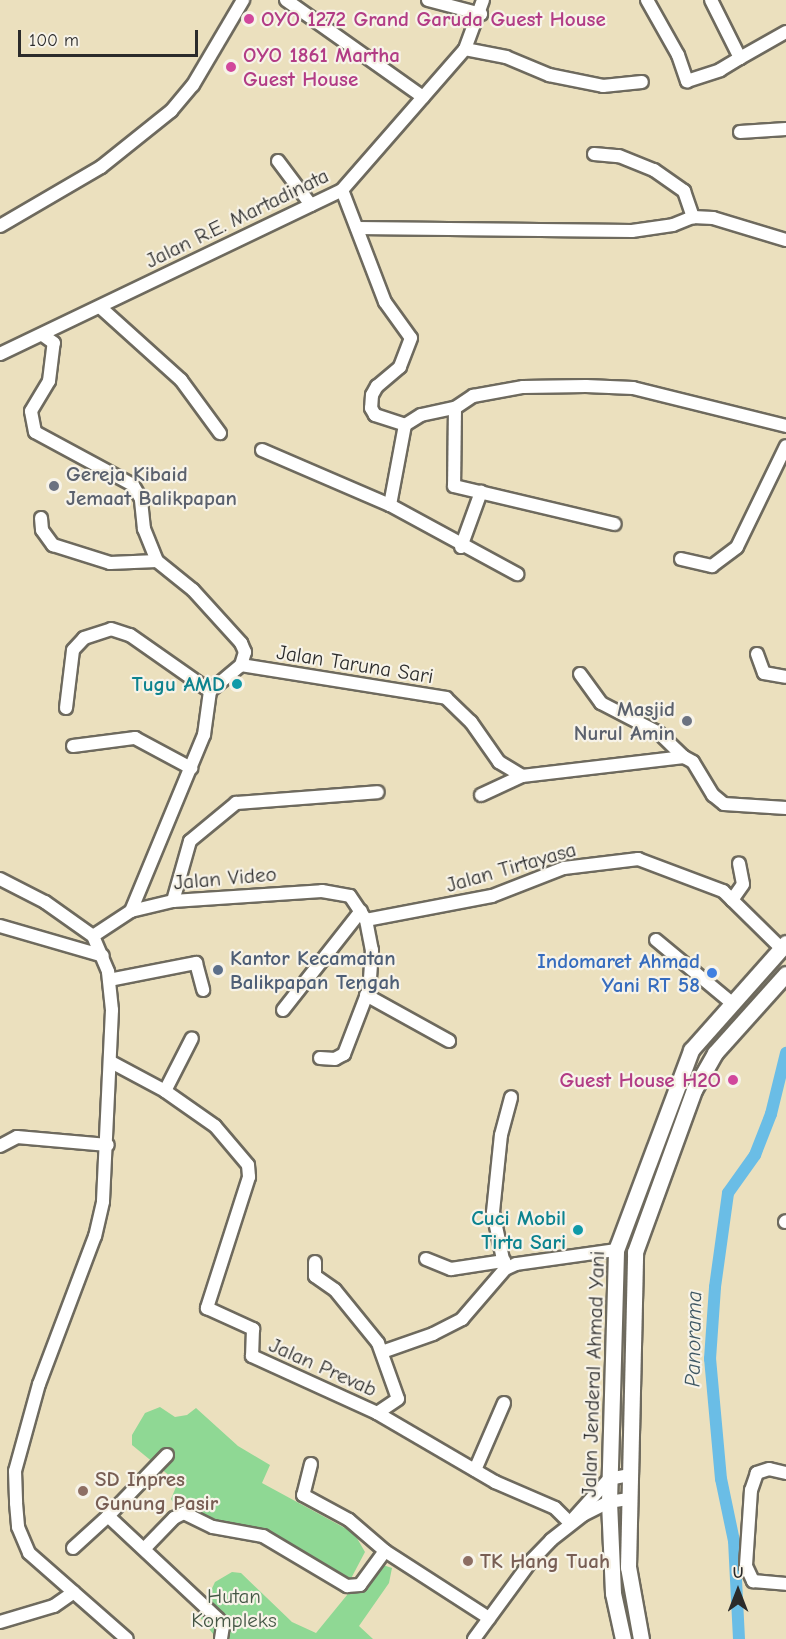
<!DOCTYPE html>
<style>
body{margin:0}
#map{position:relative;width:786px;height:1639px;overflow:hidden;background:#ebe0be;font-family:"Comic Neue",sans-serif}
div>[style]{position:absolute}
.green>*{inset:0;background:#8fd894}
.canal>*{height:12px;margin:-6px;padding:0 6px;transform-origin:6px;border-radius:6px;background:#6abde6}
.roads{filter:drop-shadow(2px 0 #6e6a5e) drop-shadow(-2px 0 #6e6a5e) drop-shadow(0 2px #6e6a5e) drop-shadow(0 -2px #6e6a5e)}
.minor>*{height:12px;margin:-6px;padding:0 6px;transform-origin:6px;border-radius:6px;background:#fff}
.major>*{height:15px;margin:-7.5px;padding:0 7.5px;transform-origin:7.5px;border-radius:7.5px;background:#fff}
.dots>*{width:16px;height:16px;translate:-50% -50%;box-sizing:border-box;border:3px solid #f7f3e8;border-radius:50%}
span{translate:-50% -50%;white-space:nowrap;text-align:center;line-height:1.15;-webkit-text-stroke:4.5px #f7f3e8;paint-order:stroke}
.hotel-label{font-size:21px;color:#b23c85;font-weight:700}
.left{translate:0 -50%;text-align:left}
.right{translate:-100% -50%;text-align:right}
.street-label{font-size:21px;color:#2b2b2b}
.worship-label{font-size:21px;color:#5b616d;font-weight:700}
.culture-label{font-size:21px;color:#0d838f;font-weight:700}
.service-label{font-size:21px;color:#4e5e75;font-weight:700}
.shop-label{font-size:21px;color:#366cbe;font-weight:700}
.education-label{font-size:21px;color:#785e54;font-weight:700}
.park-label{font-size:21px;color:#445645}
.water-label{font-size:22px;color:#3e5763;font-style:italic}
.north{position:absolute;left:708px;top:1561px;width:60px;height:60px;-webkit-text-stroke:4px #f7f3e8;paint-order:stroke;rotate:0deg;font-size:16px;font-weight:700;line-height:24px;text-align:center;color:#2b2b2b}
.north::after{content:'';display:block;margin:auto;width:21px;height:27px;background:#2b2b2b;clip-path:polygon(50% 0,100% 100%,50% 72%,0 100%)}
.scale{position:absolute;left:18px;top:30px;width:180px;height:27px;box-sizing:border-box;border:3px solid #2b2b2b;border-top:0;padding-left:8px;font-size:18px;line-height:21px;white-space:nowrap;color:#2b2b2b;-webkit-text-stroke:4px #f7f3e8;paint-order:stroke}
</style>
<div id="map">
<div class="green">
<div style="clip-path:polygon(160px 1407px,175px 1417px,187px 1415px,196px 1408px,238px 1446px,270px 1465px,262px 1483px,354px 1533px,365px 1552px,346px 1588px,267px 1544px,179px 1512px,171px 1499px,176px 1487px,171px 1477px,132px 1445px,132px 1435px,145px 1413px)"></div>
<div style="clip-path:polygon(374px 1562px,392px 1568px,389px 1583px,359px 1626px,373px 1639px,217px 1639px,199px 1616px,215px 1582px,232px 1572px,241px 1573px,292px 1622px,316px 1633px)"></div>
</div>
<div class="canal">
<div style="left:739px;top:1639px;width:98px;rotate:-92.9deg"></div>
<div style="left:734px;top:1541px;width:63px;rotate:-101.8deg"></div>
<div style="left:721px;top:1479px;width:121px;rotate:-95.2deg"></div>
<div style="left:710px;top:1359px;width:72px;rotate:-86deg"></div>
<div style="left:715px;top:1287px;width:95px;rotate:-82.1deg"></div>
<div style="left:728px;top:1193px;width:47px;rotate:-54.6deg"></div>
<div style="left:755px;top:1155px;width:44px;rotate:-68.7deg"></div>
<div style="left:771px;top:1114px;width:63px;rotate:-76.2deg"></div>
</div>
<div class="roads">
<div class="minor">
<div style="left:286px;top:0;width:168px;rotate:35.3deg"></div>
<div style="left:428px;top:0;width:55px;rotate:14.8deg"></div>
<div style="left:647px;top:0;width:63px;rotate:60.6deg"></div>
<div style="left:678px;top:55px;width:28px;rotate:71deg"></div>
<div style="left:687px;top:81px;width:35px;rotate:-18deg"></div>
<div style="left:720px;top:70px;width:23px;rotate:-31deg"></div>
<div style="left:711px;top:0;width:65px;rotate:63.4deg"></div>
<div style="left:740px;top:58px;width:53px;rotate:-29.5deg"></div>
<div style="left:465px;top:49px;width:42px;rotate:11deg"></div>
<div style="left:506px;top:57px;width:47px;rotate:22.7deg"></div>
<div style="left:549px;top:75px;width:55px;rotate:11.5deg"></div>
<div style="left:603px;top:86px;width:39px;rotate:-6deg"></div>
<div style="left:740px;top:132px;width:46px;rotate:-3.7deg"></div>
<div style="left:594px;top:154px;width:25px;rotate:5deg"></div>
<div style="left:619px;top:156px;width:38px;rotate:22deg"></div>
<div style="left:654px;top:170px;width:37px;rotate:35deg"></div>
<div style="left:684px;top:191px;width:28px;rotate:71deg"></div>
<div style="left:278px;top:161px;width:55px;rotate:53.1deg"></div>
<div style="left:342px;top:190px;width:120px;rotate:69deg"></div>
<div style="left:385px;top:302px;width:44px;rotate:54.2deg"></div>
<div style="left:411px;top:338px;width:31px;rotate:111deg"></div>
<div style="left:400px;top:367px;width:30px;rotate:140deg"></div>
<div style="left:377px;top:386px;width:10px;rotate:119deg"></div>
<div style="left:372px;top:395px;width:13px;rotate:94deg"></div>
<div style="left:371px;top:408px;width:8px;rotate:60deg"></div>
<div style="left:375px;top:415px;width:32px;rotate:18deg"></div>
<div style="left:405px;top:425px;width:19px;rotate:-32deg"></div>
<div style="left:421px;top:415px;width:35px;rotate:-12deg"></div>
<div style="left:455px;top:408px;width:22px;rotate:-34deg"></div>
<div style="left:473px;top:396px;width:51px;rotate:-10.2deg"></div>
<div style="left:523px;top:387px;width:63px;rotate:-0.9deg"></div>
<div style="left:586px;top:386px;width:47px;rotate:2.4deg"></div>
<div style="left:633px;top:388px;width:158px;rotate:13.9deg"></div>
<div style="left:0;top:226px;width:117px;rotate:-30.3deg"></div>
<div style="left:101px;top:167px;width:90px;rotate:-38.7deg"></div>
<div style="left:171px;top:111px;width:34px;rotate:-50deg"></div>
<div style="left:193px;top:85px;width:99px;rotate:-59.5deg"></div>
<div style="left:357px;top:228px;width:275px;rotate:0.6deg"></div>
<div style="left:632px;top:231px;width:41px;rotate:-8.3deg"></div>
<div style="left:673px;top:225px;width:22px;rotate:-22deg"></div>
<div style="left:693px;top:217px;width:20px;rotate:3deg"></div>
<div style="left:713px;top:218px;width:76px;rotate:16.8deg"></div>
<div style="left:100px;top:307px;width:109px;rotate:42deg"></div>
<div style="left:181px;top:380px;width:66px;rotate:53.7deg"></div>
<div style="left:0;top:354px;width:379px;rotate:-25.6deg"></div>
<div style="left:342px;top:190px;width:187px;rotate:-48.9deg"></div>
<div style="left:465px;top:49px;width:52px;rotate:-69.8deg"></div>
<div style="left:455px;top:408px;width:78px;rotate:90.7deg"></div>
<div style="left:454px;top:486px;width:165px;rotate:13.3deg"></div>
<div style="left:262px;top:450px;width:139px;rotate:23.3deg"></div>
<div style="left:390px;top:505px;width:81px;rotate:-79.4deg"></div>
<div style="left:390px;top:505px;width:145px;rotate:28.5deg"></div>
<div style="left:41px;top:518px;width:12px;rotate:85deg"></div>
<div style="left:42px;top:530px;width:19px;rotate:54deg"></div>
<div style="left:53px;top:545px;width:60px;rotate:17.5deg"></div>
<div style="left:110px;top:563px;width:47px;rotate:-2.4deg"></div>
<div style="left:157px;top:561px;width:35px;rotate:-112deg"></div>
<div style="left:144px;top:529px;width:30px;rotate:-96deg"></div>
<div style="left:141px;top:499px;width:16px;rotate:-120deg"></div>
<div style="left:133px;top:485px;width:111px;rotate:-151.6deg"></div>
<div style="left:35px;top:432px;width:21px;rotate:-101deg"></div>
<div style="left:31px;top:411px;width:35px;rotate:-59deg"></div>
<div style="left:49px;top:381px;width:38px;rotate:-83deg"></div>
<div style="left:54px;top:343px;width:12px;rotate:-145deg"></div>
<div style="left:461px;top:547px;width:59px;rotate:-70deg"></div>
<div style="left:681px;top:559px;width:32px;rotate:13deg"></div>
<div style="left:712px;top:566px;width:31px;rotate:-37deg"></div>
<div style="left:737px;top:547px;width:112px;rotate:-64.1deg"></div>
<div style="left:157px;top:561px;width:46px;rotate:38.9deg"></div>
<div style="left:193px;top:590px;width:72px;rotate:47.8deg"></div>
<div style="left:241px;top:643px;width:10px;rotate:66deg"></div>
<div style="left:245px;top:652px;width:14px;rotate:107deg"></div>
<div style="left:757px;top:654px;width:20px;rotate:70deg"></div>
<div style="left:764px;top:673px;width:22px;rotate:10deg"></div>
<div style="left:580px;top:674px;width:36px;rotate:54deg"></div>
<div style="left:601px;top:703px;width:65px;rotate:27.3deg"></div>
<div style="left:659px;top:733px;width:35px;rotate:44deg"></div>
<div style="left:66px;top:708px;width:58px;rotate:-83.1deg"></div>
<div style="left:73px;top:650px;width:16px;rotate:-47deg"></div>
<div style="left:84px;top:638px;width:28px;rotate:-18deg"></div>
<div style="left:111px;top:629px;width:20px;rotate:18deg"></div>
<div style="left:130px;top:635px;width:98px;rotate:35deg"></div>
<div style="left:73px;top:746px;width:63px;rotate:-7.4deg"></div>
<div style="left:135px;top:738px;width:64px;rotate:28.2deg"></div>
<div style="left:481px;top:795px;width:45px;rotate:-24.9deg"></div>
<div style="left:0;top:879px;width:51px;rotate:27.1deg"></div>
<div style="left:45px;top:902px;width:59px;rotate:35.3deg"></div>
<div style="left:93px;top:936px;width:39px;rotate:67deg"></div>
<div style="left:108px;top:972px;width:38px;rotate:84deg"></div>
<div style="left:112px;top:1010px;width:192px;rotate:92.7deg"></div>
<div style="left:103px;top:1202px;width:35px;rotate:103deg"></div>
<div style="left:95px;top:1236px;width:158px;rotate:110.7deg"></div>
<div style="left:39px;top:1384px;width:90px;rotate:105.4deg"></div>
<div style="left:15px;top:1471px;width:32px;rotate:88deg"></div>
<div style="left:16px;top:1503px;width:24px;rotate:85deg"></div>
<div style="left:18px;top:1527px;width:28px;rotate:67deg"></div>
<div style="left:29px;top:1553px;width:130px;rotate:41.3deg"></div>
<div style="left:732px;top:900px;width:19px;rotate:-55deg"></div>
<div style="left:743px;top:884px;width:21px;rotate:-101deg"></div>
<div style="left:173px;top:901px;width:62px;rotate:-74.2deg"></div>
<div style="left:190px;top:841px;width:60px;rotate:-39.6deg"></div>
<div style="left:236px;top:803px;width:142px;rotate:-4.4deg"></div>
<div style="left:131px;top:911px;width:191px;rotate:-67.5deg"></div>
<div style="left:204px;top:735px;width:44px;rotate:-82.2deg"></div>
<div style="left:210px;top:691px;width:40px;rotate:-40deg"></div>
<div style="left:241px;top:665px;width:208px;rotate:9.1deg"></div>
<div style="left:446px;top:698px;width:35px;rotate:44deg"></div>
<div style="left:471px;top:722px;width:49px;rotate:55deg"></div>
<div style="left:499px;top:762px;width:27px;rotate:31deg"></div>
<div style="left:522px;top:776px;width:163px;rotate:-6.7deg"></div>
<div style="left:684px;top:757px;width:10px;rotate:29deg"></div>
<div style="left:693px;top:762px;width:39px;rotate:59deg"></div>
<div style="left:713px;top:795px;width:14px;rotate:39deg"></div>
<div style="left:724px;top:804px;width:62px;rotate:3.7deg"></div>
<div style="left:366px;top:920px;width:128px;rotate:-10.8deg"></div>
<div style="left:492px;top:896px;width:77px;rotate:-21.3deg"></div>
<div style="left:564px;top:868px;width:75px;rotate:-6.9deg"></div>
<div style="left:638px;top:859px;width:91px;rotate:20.6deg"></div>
<div style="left:723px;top:891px;width:83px;rotate:44.5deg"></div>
<div style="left:0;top:926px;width:107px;rotate:16.2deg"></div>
<div style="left:93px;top:936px;width:45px;rotate:-33.3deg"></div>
<div style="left:131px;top:911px;width:43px;rotate:-13.4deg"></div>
<div style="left:173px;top:901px;width:149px;rotate:-3.8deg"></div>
<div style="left:322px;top:891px;width:28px;rotate:10deg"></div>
<div style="left:350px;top:896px;width:29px;rotate:56deg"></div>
<div style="left:366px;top:920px;width:31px;rotate:79deg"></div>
<div style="left:372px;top:950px;width:39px;rotate:94deg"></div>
<div style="left:369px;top:989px;width:70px;rotate:111deg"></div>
<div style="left:344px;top:1054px;width:10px;rotate:151deg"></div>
<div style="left:335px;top:1059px;width:15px;rotate:-176deg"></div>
<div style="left:656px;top:940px;width:100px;rotate:39.7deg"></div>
<div style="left:109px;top:980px;width:89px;rotate:-11.1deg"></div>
<div style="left:196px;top:963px;width:28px;rotate:75deg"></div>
<div style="left:366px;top:995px;width:95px;rotate:29deg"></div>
<div style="left:283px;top:1010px;width:126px;rotate:-51.8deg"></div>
<div style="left:111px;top:1062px;width:61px;rotate:28.2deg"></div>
<div style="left:165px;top:1091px;width:61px;rotate:35deg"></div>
<div style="left:215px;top:1126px;width:51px;rotate:49.8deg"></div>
<div style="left:248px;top:1165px;width:12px;rotate:85deg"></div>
<div style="left:249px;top:1177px;width:138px;rotate:107.8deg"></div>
<div style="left:207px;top:1308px;width:51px;rotate:24.5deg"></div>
<div style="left:253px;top:1329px;width:27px;rotate:92deg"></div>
<div style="left:252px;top:1356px;width:137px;rotate:24.5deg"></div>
<div style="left:377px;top:1413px;width:137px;rotate:30.3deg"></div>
<div style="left:495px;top:1482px;width:65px;rotate:23.4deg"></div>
<div style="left:555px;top:1508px;width:21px;rotate:45deg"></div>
<div style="left:165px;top:1091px;width:59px;rotate:-63deg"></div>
<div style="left:0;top:1146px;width:19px;rotate:-28deg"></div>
<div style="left:17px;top:1137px;width:91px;rotate:5deg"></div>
<div style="left:785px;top:1222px;width:1px;rotate:-45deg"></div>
<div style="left:426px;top:1259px;width:27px;rotate:22deg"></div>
<div style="left:451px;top:1269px;width:54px;rotate:-8.6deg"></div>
<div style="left:315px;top:1262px;width:14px;rotate:90deg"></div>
<div style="left:315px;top:1276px;width:24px;rotate:35deg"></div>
<div style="left:335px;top:1290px;width:68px;rotate:50.9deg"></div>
<div style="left:378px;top:1343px;width:59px;rotate:70.3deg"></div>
<div style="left:398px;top:1399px;width:25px;rotate:146deg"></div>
<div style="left:505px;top:1269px;width:58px;rotate:-101.9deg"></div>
<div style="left:493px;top:1212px;width:77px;rotate:-84.1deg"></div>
<div style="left:501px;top:1135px;width:39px;rotate:-75deg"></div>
<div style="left:382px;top:1352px;width:54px;rotate:-19.4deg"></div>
<div style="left:433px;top:1334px;width:33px;rotate:-27deg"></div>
<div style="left:462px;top:1319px;width:66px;rotate:-49.3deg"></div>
<div style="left:505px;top:1269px;width:12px;rotate:-24deg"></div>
<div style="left:516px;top:1264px;width:101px;rotate:-8deg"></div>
<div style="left:167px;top:1455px;width:85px;rotate:134deg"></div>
<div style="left:108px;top:1516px;width:151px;rotate:43.1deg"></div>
<div style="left:218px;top:1619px;width:9px;rotate:54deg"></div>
<div style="left:223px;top:1626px;width:13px;rotate:99deg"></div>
<div style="left:311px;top:1464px;width:32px;rotate:104deg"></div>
<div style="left:303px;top:1495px;width:52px;rotate:28.5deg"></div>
<div style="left:349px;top:1520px;width:48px;rotate:40.7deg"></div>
<div style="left:385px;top:1551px;width:124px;rotate:32.8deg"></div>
<div style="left:475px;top:1470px;width:73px;rotate:-66.6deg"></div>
<div style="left:786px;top:1473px;width:17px;rotate:-167deg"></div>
<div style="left:769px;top:1469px;width:13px;rotate:162deg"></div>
<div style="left:757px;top:1473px;width:18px;rotate:109deg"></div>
<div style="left:751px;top:1490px;width:76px;rotate:93.8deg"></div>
<div style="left:746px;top:1566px;width:17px;rotate:65deg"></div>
<div style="left:753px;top:1581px;width:33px;rotate:5deg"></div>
<div style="left:574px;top:1518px;width:52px;rotate:-48.1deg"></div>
<div style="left:609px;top:1479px;width:20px;rotate:-11deg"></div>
<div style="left:73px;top:1548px;width:47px;rotate:-42.4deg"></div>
<div style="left:144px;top:1549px;width:43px;rotate:-45.9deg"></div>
<div style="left:174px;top:1518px;width:11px;rotate:-27deg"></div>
<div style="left:184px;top:1513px;width:32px;rotate:26deg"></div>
<div style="left:213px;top:1527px;width:51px;rotate:10.2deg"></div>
<div style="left:263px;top:1536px;width:98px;rotate:30.8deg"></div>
<div style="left:347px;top:1586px;width:13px;rotate:-4deg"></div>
<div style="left:360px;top:1585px;width:42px;rotate:-53.7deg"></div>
<div style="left:0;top:1622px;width:56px;rotate:-16.5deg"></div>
<div style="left:54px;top:1606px;width:24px;rotate:-35deg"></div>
<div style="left:474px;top:1639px;width:97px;rotate:-53.8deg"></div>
<div style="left:531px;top:1561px;width:29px;rotate:-46deg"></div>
<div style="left:551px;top:1540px;width:41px;rotate:-38deg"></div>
<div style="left:583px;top:1515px;width:29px;rotate:-27deg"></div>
<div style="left:609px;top:1502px;width:20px;rotate:-9deg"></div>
</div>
<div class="major">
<div style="left:623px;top:1639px;width:47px;rotate:-102.3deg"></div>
<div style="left:613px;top:1593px;width:91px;rotate:-92.5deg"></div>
<div style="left:609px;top:1502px;width:252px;rotate:-88.4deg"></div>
<div style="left:616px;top:1250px;width:214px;rotate:-69.4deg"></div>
<div style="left:691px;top:1050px;width:143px;rotate:-48.4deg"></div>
<div style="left:641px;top:1639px;width:73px;rotate:-100.2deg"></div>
<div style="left:628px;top:1567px;width:315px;rotate:-88.7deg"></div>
<div style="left:635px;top:1252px;width:172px;rotate:-70deg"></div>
<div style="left:694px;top:1090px;width:43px;rotate:-60.4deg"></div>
<div style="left:715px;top:1053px;width:106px;rotate:-48.1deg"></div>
</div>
</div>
<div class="dots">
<div style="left:249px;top:19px;background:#d1479c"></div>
<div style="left:231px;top:67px;background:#d1479c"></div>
<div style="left:54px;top:486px;background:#6b7280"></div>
<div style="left:237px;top:684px;background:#0f9aa8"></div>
<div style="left:687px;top:721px;background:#6b7280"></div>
<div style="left:218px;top:970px;background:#5c6f8a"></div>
<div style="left:712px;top:973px;background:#3f7fe0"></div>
<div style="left:733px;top:1080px;background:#d1479c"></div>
<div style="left:578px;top:1230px;background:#0f9aa8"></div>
<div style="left:83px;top:1491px;background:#8d6e63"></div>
<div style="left:468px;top:1561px;background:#8d6e63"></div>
</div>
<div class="hotel-label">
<span class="left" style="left:261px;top:19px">OYO 1272 Grand Garuda Guest House</span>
<span class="left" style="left:243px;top:67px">OYO 1861 Martha<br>Guest House</span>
<span class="right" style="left:721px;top:1080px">Guest House H2O</span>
</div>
<div class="street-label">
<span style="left:237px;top:218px;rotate:-26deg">Jalan R.E. Martadinata</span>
<span style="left:355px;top:664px;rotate:9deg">Jalan Taruna Sari</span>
<span style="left:511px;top:867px;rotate:-16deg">Jalan Tirtayasa</span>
<span style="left:225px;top:878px;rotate:-5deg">Jalan Video</span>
<span style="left:323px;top:1367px;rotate:24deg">Jalan Prevab</span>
<span style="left:593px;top:1374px;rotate:-88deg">Jalan Jenderal Ahmad Yani</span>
</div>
<div class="worship-label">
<span class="left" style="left:66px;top:486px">Gereja Kibaid<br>Jemaat Balikpapan</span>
<span class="right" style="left:675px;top:721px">Masjid<br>Nurul Amin</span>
</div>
<div class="culture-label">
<span class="right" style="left:225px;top:684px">Tugu AMD</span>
<span class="right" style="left:566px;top:1230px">Cuci Mobil<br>Tirta Sari</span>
</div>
<div class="service-label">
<span class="left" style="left:230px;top:970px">Kantor Kecamatan<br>Balikpapan Tengah</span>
</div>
<div class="shop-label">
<span class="right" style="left:700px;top:973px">Indomaret Ahmad<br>Yani RT 58</span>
</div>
<div class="education-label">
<span class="left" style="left:95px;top:1491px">SD Inpres<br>Gunung Pasir</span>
<span class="left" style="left:480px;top:1561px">TK Hang Tuah</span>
</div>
<div class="park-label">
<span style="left:234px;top:1608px">Hutan<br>Kompleks</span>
</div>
<div class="water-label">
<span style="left:694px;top:1339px;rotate:-89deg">Panorama</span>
</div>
<div class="north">U</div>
<div class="scale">100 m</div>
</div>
